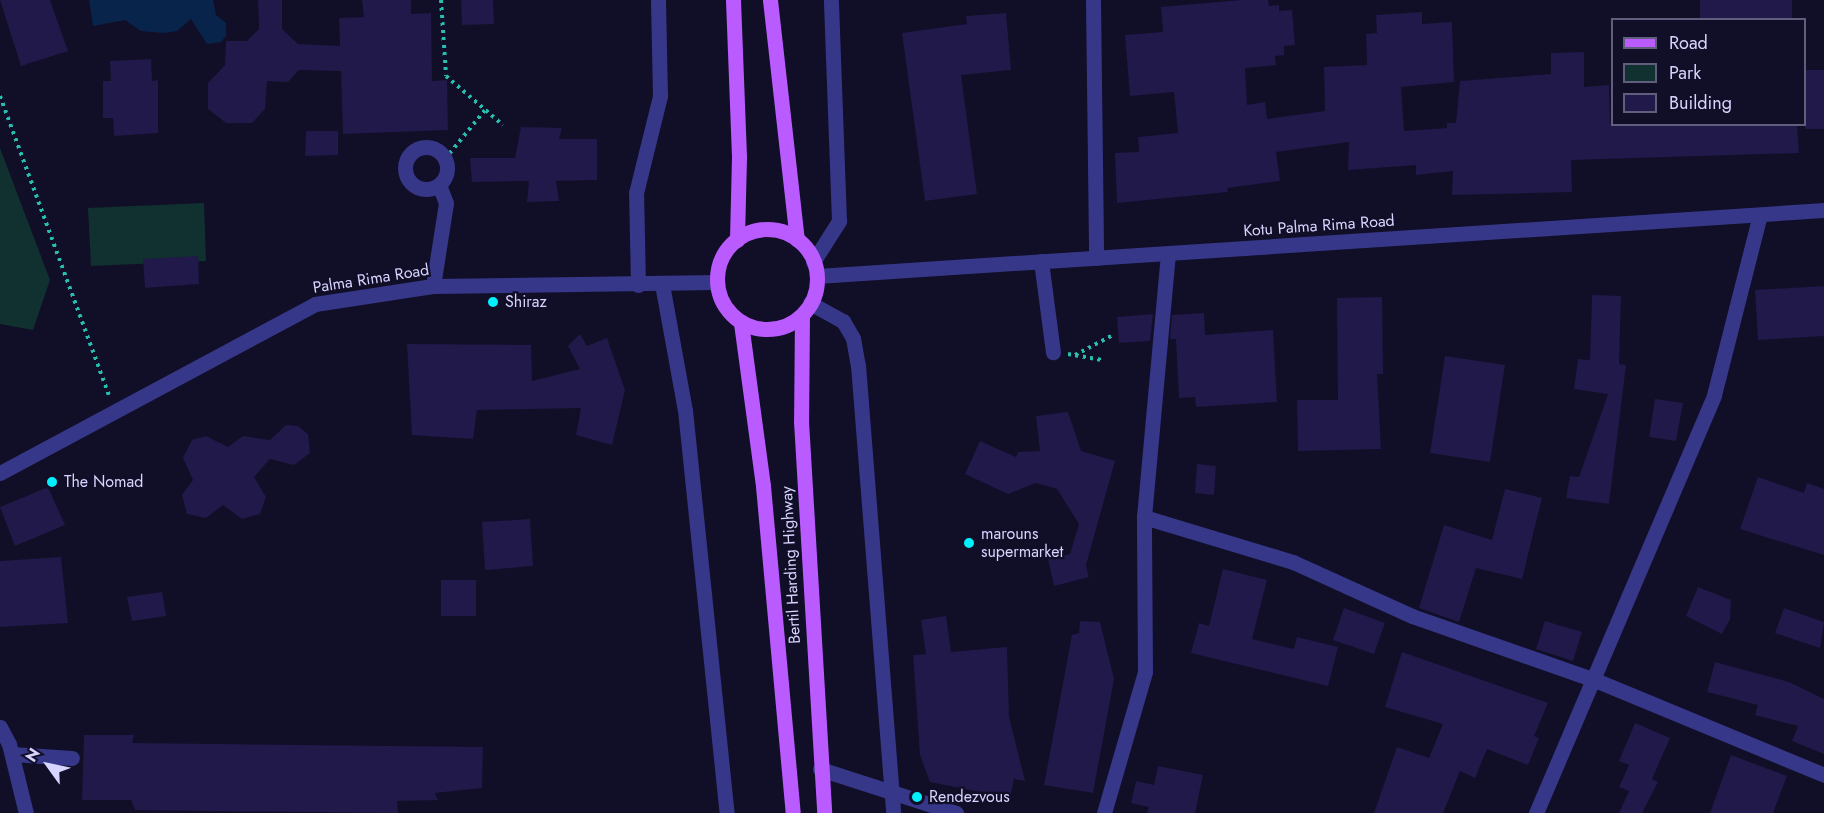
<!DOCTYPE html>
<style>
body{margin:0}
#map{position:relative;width:1824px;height:813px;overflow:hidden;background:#110e27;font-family:Jost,sans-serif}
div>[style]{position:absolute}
.green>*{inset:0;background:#10312f}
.water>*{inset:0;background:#09244a}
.building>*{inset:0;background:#201949}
.path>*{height:4px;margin-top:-2px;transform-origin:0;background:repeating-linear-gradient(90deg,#28beaf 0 3px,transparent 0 7.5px)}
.minor>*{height:15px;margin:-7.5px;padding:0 7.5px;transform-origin:7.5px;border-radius:7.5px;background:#363788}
.minor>.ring{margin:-7.5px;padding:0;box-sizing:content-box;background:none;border:15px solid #363788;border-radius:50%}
.major>*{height:15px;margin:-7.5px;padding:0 7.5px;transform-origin:7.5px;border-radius:7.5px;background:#ba5bff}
.major>.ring{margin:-7.5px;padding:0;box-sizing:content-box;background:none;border:15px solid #ba5bff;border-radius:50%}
.dots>*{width:16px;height:16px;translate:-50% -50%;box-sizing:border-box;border:3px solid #110e27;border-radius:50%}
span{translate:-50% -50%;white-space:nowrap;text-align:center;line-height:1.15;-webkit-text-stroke:4.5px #110e27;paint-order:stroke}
.street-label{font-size:16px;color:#d7d4ff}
.poi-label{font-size:16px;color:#d7d4ff}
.left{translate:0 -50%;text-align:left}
.legend{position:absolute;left:1611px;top:18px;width:195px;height:108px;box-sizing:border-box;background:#110e27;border:2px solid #605d7d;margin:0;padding:8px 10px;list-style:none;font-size:18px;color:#d7d4ff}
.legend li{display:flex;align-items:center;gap:12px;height:30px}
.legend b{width:30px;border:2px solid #605d7d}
.north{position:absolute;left:18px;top:735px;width:60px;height:60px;-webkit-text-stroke:4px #110e27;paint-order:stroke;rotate:303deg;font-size:16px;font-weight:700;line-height:24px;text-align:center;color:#d7d4ff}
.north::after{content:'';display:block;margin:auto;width:21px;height:27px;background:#d7d4ff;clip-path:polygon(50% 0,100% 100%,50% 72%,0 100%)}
</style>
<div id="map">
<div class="green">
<div style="clip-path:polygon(0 148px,50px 280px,33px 330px,0 324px)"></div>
<div style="clip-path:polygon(204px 203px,206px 261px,91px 266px,88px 208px)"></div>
</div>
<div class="water">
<div style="clip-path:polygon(89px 0,213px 0,216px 15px,226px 23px,226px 36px,221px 42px,207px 44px,191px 19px,177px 31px,163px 33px,141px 31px,125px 20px,93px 26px)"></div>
</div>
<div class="building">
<div style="clip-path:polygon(0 0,50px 0,68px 51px,21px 66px)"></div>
<div style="clip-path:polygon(258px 0,282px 0,282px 29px,298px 44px,340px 46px,339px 18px,364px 17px,362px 0,411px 0,411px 14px,431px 13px,432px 81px,447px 80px,448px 130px,343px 134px,341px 71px,299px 70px,288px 82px,267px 81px,265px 109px,252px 123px,226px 123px,208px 109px,208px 83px,225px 65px,226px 41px,247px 41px,259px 29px)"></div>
<div style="clip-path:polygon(461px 0,493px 0,494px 24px,462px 25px)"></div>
<div style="clip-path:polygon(1241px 0,1268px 0,1269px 6px,1279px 5px,1279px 11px,1292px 10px,1295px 45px,1284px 46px,1284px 55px,1275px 56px,1276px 65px,1245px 68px,1247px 105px,1265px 102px,1267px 119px,1325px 111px,1324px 67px,1367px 65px,1366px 34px,1377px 33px,1376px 15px,1422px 12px,1422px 24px,1452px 22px,1454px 82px,1401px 87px,1404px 131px,1447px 128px,1447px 123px,1456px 123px,1460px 81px,1551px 74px,1551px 53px,1584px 52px,1584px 87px,1609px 85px,1610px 124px,1797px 124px,1799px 153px,1571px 160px,1572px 192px,1452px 195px,1453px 171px,1416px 175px,1416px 165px,1348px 170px,1349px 142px,1276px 152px,1280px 181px,1227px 188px,1228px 192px,1117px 203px,1115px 153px,1139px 152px,1138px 137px,1178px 133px,1174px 92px,1130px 96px,1125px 35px,1163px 32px,1161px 7px)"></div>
<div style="clip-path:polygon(1700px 0,1792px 0,1792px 20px,1700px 20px)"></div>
<div style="clip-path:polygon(1006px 13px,1011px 70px,961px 75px,977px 194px,925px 201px,902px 33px,967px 24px,966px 16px)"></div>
<div style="clip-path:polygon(151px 59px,152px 81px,158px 80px,158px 133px,114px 136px,113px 118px,103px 118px,103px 81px,111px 81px,110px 61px)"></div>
<div style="clip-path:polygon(1806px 70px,1824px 70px,1824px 129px,1805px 129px)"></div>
<div style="clip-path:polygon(521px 127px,562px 128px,559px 139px,597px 139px,597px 180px,556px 181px,559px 201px,527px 202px,529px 181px,472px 182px,470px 158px,515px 158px)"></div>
<div style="clip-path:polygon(306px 131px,338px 131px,338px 155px,305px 156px)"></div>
<div style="clip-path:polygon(198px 256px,199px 284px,145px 288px,143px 259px)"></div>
<div style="clip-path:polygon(1824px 286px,1824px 336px,1758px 340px,1755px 290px)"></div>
<div style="clip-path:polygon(1592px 295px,1621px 296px,1619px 364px,1626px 365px,1609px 504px,1566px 498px,1570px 476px,1579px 477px,1608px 394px,1574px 389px,1578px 359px,1590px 360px)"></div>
<div style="clip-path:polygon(1382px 297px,1383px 374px,1377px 374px,1381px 449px,1298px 451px,1297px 400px,1338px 400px,1337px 298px)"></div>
<div style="clip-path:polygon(1204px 313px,1205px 335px,1273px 330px,1277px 402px,1196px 407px,1195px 397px,1179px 398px,1176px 339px,1170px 339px,1172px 315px)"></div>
<div style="clip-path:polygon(1153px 314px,1150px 341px,1119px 343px,1117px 317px)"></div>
<div style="clip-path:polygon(580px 334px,587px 346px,607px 338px,625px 390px,612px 445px,576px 435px,581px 408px,477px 410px,473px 439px,412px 435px,407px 344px,531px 345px,532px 381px,580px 369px,568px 346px)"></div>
<div style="clip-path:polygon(1445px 356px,1505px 365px,1490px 462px,1430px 453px)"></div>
<div style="clip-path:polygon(1655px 399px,1683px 403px,1676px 441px,1649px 437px)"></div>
<div style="clip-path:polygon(1068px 412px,1081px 451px,1115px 461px,1086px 565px,1089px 577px,1054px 586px,1048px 559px,1070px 554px,1079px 524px,1057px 489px,1036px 483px,1008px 494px,965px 474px,980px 441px,1016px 457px,1018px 452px,1040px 451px,1036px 416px)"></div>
<div style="clip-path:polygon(286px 425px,298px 426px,308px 434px,310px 453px,294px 465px,270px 459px,254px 477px,266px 497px,260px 514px,242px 519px,223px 505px,206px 518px,187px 514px,182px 495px,193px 480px,183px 458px,192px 440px,206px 436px,228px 447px,243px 436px,270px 440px)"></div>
<div style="clip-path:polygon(1197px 464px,1216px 466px,1214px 495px,1195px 493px)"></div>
<div style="clip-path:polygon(1758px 477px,1804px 493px,1807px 483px,1824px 489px,1824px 555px,1740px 529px)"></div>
<div style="clip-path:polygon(48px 487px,65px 525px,15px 546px,0 507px)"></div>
<div style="clip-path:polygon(1505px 489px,1542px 498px,1522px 579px,1476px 568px,1459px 622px,1419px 608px,1444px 525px,1492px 540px)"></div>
<div style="clip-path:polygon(530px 519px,533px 566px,485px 570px,482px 522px)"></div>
<div style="clip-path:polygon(61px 557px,68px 623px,0 627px,0 561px)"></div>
<div style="clip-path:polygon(1223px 569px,1267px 580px,1252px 639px,1294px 649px,1297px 637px,1338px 647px,1328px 686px,1191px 653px,1199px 623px,1209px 626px)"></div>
<div style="clip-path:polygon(441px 580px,476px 580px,476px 616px,441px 616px)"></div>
<div style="clip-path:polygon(1698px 587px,1731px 600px,1730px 619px,1722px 634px,1686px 616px)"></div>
<div style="clip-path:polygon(162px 592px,166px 616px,132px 621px,127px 597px)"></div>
<div style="clip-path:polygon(1344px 608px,1385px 623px,1374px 654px,1333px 640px)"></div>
<div style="clip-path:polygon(1784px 608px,1824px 622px,1820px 648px,1775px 633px)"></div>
<div style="clip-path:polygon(946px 616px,951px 652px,1007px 647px,1009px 717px,1025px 781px,1014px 779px,1010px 798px,930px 782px,920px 755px,913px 655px,926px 654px,921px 620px)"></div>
<div style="clip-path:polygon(1080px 621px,1100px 622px,1114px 679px,1093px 793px,1044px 785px,1072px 635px,1079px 633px)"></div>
<div style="clip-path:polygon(1545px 621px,1582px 632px,1573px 661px,1536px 649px)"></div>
<div style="clip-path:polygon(1402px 652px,1548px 703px,1534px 736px,1539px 738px,1528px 765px,1487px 749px,1475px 778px,1460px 771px,1443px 813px,1374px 813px,1397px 747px,1429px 758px,1443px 724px,1385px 707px)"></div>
<div style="clip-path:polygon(1715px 662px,1789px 682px,1824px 699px,1824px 754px,1792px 741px,1798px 726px,1755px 715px,1758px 705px,1707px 692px)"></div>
<div style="clip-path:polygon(1635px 723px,1670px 738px,1652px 779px,1658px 782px,1642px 813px,1619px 813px,1629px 791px,1619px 787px,1629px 765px,1619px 761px)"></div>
<div style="clip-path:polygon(84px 735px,134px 735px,132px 743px,483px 747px,482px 788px,435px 793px,438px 800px,397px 801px,398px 813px,135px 810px,131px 800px,82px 800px)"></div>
<div style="clip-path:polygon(1731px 755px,1787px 776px,1773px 813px,1710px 813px)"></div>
<div style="clip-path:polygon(1158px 766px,1203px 775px,1195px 813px,1147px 813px,1149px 807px,1131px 803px,1136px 781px,1154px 785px)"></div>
</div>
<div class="path">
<div style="left:441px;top:0;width:76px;rotate:86.2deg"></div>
<div style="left:446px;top:76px;width:75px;rotate:40.7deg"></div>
<div style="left:0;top:96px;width:318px;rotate:70deg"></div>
<div style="left:445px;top:159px;width:63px;rotate:-50.8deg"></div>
<div style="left:1068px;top:354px;width:36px;rotate:10deg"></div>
<div style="left:1075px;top:355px;width:43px;rotate:-27.8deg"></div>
</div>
<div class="minor">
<div style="left:1093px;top:0;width:258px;rotate:89.3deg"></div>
<div class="ring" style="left:405px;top:147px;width:27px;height:27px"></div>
<div style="left:1041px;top:261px;width:92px;rotate:82.5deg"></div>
<div style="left:813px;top:262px;width:49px;rotate:-57.6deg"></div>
<div style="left:839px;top:221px;width:221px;rotate:-92.1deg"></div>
<div style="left:817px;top:276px;width:1009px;rotate:-3.75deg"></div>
<div style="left:662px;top:284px;width:128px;rotate:79.7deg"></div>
<div style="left:685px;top:410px;width:405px;rotate:84.1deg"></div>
<div style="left:638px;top:285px;width:92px;rotate:-91.2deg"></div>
<div style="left:636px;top:193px;width:100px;rotate:-76.1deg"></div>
<div style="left:660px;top:96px;width:96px;rotate:-91.2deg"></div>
<div style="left:433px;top:286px;width:84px;rotate:-81.1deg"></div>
<div style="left:446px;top:203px;width:19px;rotate:-111deg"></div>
<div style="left:810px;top:303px;width:38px;rotate:29deg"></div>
<div style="left:843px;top:321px;width:20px;rotate:60deg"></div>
<div style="left:853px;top:338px;width:27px;rotate:80deg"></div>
<div style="left:858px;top:365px;width:449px;rotate:85.5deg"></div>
<div style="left:0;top:473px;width:357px;rotate:-28.2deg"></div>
<div style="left:315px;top:304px;width:119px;rotate:-8.7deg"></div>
<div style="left:433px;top:286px;width:284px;rotate:-0.8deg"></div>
<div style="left:1144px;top:517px;width:156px;rotate:16.8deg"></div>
<div style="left:1293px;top:562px;width:131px;rotate:24.4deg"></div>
<div style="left:1412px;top:616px;width:194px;rotate:19.3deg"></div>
<div style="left:1595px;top:680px;width:248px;rotate:22.5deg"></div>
<div style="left:0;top:727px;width:19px;rotate:62deg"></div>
<div style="left:9px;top:744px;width:71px;rotate:76.2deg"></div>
<div style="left:12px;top:754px;width:60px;rotate:3.8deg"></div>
<div style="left:820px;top:769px;width:143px;rotate:17.9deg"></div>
<div style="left:1104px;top:813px;width:147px;rotate:-73.8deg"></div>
<div style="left:1145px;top:672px;width:155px;rotate:-90.4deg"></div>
<div style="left:1144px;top:517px;width:264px;rotate:-84.8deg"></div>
<div style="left:1536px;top:813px;width:454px;rotate:-66.9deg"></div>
<div style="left:1714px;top:395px;width:186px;rotate:-75.7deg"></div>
</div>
<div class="major">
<div style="left:733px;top:0;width:157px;rotate:87.8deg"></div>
<div style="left:739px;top:157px;width:83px;rotate:91.4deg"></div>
<div style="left:770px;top:0;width:241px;rotate:83.6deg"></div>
<div class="ring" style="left:717px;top:229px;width:85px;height:85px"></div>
<div style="left:802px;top:315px;width:106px;rotate:90.5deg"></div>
<div style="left:801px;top:421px;width:393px;rotate:86.6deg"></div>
<div style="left:741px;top:323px;width:164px;rotate:82.3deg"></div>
<div style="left:763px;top:486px;width:328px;rotate:84.8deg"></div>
</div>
<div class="dots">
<div style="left:493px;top:302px;background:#00f0ff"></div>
<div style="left:52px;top:482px;background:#00f0ff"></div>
<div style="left:969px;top:543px;background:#00f0ff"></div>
<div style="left:917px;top:797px;background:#00f0ff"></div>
</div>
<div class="street-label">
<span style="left:1319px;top:226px;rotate:-4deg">Kotu Palma Rima Road</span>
<span style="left:371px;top:279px;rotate:-9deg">Palma Rima Road</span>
<span style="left:791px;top:565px;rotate:-93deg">Bertil Harding Highway</span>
</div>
<div class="poi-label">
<span class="left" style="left:505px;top:302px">Shiraz</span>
<span class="left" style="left:64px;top:482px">The Nomad</span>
<span class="left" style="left:981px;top:543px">marouns<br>supermarket</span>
<span class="left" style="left:929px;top:797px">Rendezvous</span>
</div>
<ul class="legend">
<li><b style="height:8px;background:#ba5bff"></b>Road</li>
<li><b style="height:16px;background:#10312f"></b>Park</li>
<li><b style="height:16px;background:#201949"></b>Building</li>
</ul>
<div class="north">N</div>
</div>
